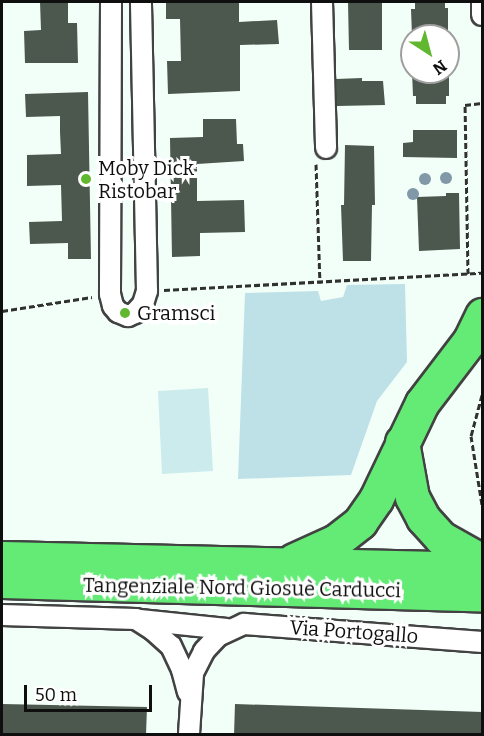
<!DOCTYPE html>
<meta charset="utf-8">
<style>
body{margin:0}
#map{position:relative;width:484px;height:736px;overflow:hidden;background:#f2fef8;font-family:Bitter,serif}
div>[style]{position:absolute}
.green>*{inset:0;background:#bde1e7}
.pitch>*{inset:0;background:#ccebec}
.building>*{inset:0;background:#4c574d}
.path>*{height:3px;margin-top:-1.5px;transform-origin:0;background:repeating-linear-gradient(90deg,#313131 0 6px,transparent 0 9px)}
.roads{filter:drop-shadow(2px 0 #424242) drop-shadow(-2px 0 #424242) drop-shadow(0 2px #424242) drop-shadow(0 -2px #424242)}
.street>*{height:20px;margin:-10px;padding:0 10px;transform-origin:10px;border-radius:10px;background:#fff}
.highway>*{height:33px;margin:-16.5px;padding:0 16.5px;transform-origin:16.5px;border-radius:16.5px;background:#63eb76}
.trees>*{width:12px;height:12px;margin:-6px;border-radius:50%;background:#8098a7}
.dots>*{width:16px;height:16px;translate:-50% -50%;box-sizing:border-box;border:3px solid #fff;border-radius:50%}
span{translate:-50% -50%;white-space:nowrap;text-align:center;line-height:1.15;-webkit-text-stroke:6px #fff;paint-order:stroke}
.poi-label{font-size:20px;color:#0f0f0f}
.left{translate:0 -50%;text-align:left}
.street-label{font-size:20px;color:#0f0f0f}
.frame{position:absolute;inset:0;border:3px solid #0f0f0f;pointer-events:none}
.north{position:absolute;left:400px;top:24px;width:60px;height:60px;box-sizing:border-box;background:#fff;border:2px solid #9f9f9f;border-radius:50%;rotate:144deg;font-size:16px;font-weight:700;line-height:24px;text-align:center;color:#0f0f0f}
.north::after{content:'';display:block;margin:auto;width:21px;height:27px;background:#61b82f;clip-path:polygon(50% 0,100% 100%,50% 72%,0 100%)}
.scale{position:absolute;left:24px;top:685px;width:128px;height:27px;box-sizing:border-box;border:3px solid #0f0f0f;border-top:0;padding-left:8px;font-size:18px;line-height:21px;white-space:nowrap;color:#0f0f0f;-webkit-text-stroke:4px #fff;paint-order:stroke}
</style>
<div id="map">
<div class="green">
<div style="clip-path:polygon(405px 284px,407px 362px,377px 401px,351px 475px,238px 479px,245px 293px,318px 291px,321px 301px,343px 297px,347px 285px)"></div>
</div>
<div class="pitch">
<div style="clip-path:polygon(208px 388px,213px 471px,162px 474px,158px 391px)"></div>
</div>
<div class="building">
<div style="clip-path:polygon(40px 2px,68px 2px,68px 23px,77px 23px,78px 63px,25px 63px,24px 31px,41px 30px)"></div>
<div style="clip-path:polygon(166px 2px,239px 2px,239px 22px,277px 20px,279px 44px,240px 45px,240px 91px,168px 94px,167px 61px,181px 61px,180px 19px,166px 19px)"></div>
<div style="clip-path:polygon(348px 2px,382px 2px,382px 50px,349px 50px)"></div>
<div style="clip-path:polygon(415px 2px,445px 2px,445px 8px,448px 8px,448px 36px,412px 36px,411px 9px,415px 9px)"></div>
<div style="clip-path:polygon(412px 72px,449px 72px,449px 96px,446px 96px,446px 104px,416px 104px,416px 96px,413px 96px)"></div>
<div style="clip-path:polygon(362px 78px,362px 81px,383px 81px,385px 105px,337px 106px,336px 79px)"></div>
<div style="clip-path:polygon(88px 92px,91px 259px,68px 259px,68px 243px,30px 244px,29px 222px,62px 221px,61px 185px,27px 186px,27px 155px,61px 154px,60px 132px,60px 116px,26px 117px,25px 94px)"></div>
<div style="clip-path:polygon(203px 119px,236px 119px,237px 144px,243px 144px,244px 161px,197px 164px,197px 201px,244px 200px,245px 232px,200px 233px,200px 256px,172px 257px,170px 138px,203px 137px)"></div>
<div style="clip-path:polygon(413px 130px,457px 130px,457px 158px,403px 157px,403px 143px,413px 142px)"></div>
<div style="clip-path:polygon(345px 145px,374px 146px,375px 205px,372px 205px,371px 261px,343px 261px,341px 205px,344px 205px)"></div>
<div style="clip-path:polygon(446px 193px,459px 193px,460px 249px,419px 251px,417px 197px,446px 196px)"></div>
<div style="clip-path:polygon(2px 704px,147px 707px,146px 735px,2px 735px)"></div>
<div style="clip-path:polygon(235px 704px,483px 712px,483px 735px,234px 735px)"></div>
</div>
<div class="path">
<div style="left:316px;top:164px;width:119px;rotate:88.1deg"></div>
<div style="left:468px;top:274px;width:169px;rotate:-91deg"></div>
<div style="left:465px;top:105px;width:17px;rotate:-7deg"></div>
<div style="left:164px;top:290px;width:318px;rotate:-3.1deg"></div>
<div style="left:2px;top:311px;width:91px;rotate:-8.8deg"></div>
<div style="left:482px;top:395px;width:42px;rotate:105deg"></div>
<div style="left:471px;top:436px;width:70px;rotate:80.9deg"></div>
</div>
<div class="roads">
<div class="street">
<div style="left:111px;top:2px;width:292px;rotate:90.2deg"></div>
<div style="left:110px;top:294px;width:12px;rotate:76deg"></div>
<div style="left:113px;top:306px;width:8px;rotate:50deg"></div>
<div style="left:118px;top:312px;width:11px;rotate:22deg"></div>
<div style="left:128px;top:316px;width:8px;rotate:-23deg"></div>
<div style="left:135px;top:313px;width:12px;rotate:-48deg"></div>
<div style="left:143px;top:304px;width:14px;rotate:-73deg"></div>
<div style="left:147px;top:291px;width:289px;rotate:-91.2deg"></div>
<div style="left:322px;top:2px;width:146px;rotate:88.4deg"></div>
<div style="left:482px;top:2px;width:13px;rotate:90deg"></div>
<div style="left:2px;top:615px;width:134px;rotate:1.7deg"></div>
<div style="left:136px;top:619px;width:20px;rotate:33deg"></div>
<div style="left:153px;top:630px;width:24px;rotate:42deg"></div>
<div style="left:171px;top:646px;width:26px;rotate:65deg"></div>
<div style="left:182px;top:670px;width:23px;rotate:75deg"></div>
<div style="left:140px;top:620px;width:87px;rotate:5.9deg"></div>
<div style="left:189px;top:734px;width:61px;rotate:-86.2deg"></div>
<div style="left:193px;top:673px;width:25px;rotate:-63deg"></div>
<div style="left:204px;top:651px;width:21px;rotate:-47deg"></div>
<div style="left:218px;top:636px;width:29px;rotate:-25deg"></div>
<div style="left:244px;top:624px;width:239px;rotate:4.3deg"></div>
</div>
<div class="highway">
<div style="left:402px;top:442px;width:56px;rotate:79.7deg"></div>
<div style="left:412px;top:497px;width:24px;rotate:62deg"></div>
<div style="left:423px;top:518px;width:27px;rotate:48deg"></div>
<div style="left:441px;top:538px;width:47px;rotate:29.3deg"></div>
<div style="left:2px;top:558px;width:480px;rotate:1.3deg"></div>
<div style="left:294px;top:560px;width:46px;rotate:-24.3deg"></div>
<div style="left:336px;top:541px;width:31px;rotate:-38deg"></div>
<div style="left:360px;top:522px;width:28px;rotate:-55deg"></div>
<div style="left:376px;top:499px;width:106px;rotate:-64.4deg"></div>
<div style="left:422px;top:403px;width:79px;rotate:-52.7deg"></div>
<div style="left:470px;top:340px;width:28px;rotate:-64deg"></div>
<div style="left:2px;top:581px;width:480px;rotate:1.6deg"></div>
</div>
</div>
<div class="trees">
<div style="left:446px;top:178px"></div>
<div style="left:425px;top:179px"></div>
<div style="left:413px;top:194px"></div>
</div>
<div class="dots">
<div style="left:86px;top:179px;background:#61b82f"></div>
<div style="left:125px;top:313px;background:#61b82f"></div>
</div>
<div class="poi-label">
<span class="left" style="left:98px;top:180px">Moby Dick<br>Ristobar</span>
<span class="left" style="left:137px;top:313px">Gramsci</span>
</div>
<div class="street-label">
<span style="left:242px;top:588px;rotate:1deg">Tangenziale Nord Giosuè Carducci</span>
<span style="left:354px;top:632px;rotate:4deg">Via Portogallo</span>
</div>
<div class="frame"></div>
<div class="north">N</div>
<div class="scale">50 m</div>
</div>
